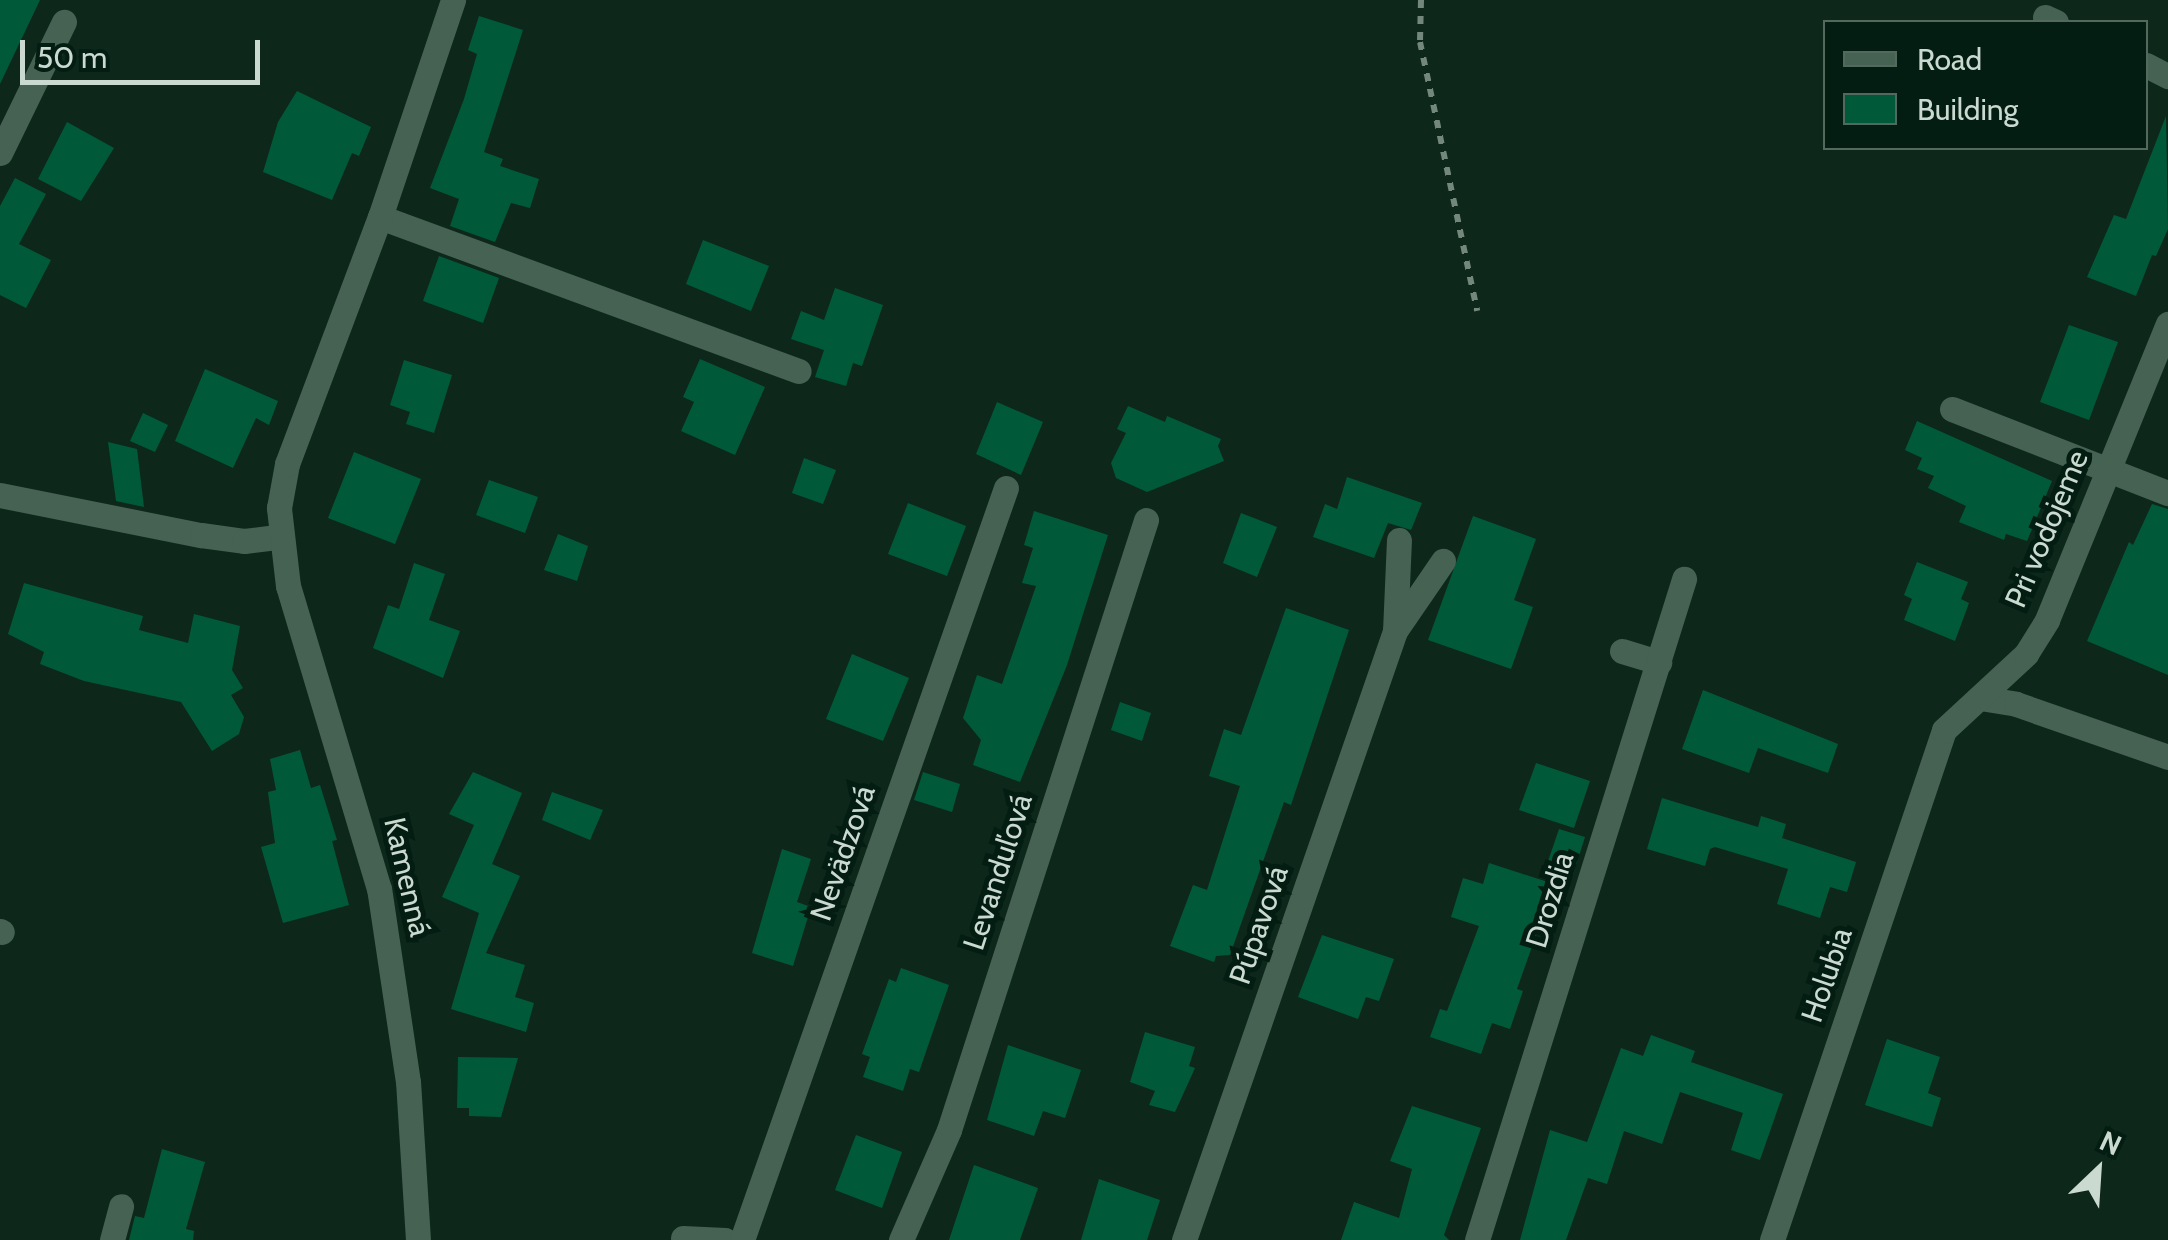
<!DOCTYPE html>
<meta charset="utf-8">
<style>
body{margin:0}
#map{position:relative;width:2168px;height:1240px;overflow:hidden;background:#0d271b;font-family:Cabin,sans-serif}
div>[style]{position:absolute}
.building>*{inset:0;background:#005a3a}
.path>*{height:6px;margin-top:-3px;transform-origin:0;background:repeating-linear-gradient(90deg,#73877c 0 8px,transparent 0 16px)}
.minor>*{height:25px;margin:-12.5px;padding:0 12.5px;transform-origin:12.5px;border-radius:12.5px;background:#456253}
span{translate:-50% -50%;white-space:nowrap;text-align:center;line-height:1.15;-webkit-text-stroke:10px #041d12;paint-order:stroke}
.street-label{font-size:30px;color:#cbdad1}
.legend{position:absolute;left:1823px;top:20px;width:325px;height:130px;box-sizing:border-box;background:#041d12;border:2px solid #54695e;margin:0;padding:12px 18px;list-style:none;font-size:30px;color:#cbdad1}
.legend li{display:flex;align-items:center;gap:20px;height:50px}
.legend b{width:50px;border:2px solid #54695e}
.north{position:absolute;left:2048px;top:1120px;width:100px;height:100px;-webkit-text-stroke:8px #041d12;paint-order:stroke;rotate:25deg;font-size:28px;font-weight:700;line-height:40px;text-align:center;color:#cbdad1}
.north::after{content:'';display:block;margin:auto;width:35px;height:45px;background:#cbdad1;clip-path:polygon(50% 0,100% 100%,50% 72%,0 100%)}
.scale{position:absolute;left:20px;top:40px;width:240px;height:45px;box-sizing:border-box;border:5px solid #cbdad1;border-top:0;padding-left:12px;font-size:30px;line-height:35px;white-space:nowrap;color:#cbdad1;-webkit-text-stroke:8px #041d12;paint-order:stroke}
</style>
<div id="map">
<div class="building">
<div style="clip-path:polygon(0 0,40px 0,0 84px)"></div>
<div style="clip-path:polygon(479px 16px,523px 30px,484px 152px,503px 159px,500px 166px,539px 179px,530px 208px,511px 203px,495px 242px,450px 226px,459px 199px,430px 188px,464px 99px,477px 54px,468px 50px)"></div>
<div style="clip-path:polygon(297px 91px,371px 127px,359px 156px,352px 153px,332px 200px,263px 172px,278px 122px)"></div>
<div style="clip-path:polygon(2166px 116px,2168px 229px,2156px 256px,2152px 255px,2136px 296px,2087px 277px,2114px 215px,2126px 219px)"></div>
<div style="clip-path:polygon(67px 122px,114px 148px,81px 201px,38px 179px)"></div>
<div style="clip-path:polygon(15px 178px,46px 194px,19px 244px,51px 260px,26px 308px,0 295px,0 206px)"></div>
<div style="clip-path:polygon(703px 240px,769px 266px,751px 311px,686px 284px)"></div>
<div style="clip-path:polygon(439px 256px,499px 278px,483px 323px,423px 301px)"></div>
<div style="clip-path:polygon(835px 288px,883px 305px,862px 366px,853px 363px,846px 386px,815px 377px,824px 350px,791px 339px,801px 311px,824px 320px)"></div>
<div style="clip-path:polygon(2069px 325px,2118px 342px,2089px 420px,2040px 402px)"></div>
<div style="clip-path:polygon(700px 359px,765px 387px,735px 455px,681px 431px,694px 402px,683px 397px)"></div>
<div style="clip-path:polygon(404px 360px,452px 375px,434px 433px,406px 424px,410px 412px,390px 405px)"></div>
<div style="clip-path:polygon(205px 369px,278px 401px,269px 425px,256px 418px,233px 468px,175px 441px)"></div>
<div style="clip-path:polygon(997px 402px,1043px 422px,1021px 475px,976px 454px)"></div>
<div style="clip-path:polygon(1128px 406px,1165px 422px,1167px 416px,1221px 439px,1218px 446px,1224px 461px,1147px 492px,1116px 478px,1111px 463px,1126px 433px,1117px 429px)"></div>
<div style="clip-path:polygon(143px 413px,168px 425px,155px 452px,130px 441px)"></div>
<div style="clip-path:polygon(1917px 421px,2052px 481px,2027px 541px,2006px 534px,2004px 540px,1959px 522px,1966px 506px,1928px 488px,1934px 476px,1917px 469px,1922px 458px,1905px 450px)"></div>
<div style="clip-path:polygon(108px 442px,137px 449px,144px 507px,116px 501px)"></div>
<div style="clip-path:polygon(354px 452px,421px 479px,395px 544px,328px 518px)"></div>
<div style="clip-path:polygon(804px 458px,836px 470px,823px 504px,792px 493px)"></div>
<div style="clip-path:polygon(1347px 477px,1422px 503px,1411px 530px,1388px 523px,1374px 558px,1313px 537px,1325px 504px,1337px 509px)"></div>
<div style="clip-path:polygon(489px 480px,538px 497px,525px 533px,476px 515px)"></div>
<div style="clip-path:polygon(908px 503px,966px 526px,947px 576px,888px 554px)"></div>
<div style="clip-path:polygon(2152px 504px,2168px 509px,2168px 675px,2087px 641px,2129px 542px,2133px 545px)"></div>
<div style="clip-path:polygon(1034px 511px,1108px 535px,1067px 665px,1020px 782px,973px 765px,981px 740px,963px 718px,977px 675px,1002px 684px,1036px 586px,1022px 583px,1033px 548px,1024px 545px)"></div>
<div style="clip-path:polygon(1241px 513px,1277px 527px,1257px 577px,1223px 563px)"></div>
<div style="clip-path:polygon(1473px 516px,1536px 539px,1514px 600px,1533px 607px,1511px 669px,1428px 640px)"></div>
<div style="clip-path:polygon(558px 534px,588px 546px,577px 581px,544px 570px)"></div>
<div style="clip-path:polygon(1917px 562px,1968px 582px,1961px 599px,1969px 603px,1955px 641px,1904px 620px,1912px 599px,1904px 595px)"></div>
<div style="clip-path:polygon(414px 563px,445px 574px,429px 620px,460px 631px,443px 678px,373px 648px,388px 605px,399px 609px)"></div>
<div style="clip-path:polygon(24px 583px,143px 616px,139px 630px,188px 643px,194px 614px,240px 626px,232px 670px,243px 688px,231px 695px,244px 717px,239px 734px,212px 751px,181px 702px,84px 681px,40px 664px,44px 652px,8px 634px)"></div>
<div style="clip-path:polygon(1286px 608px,1349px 630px,1291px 805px,1284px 802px,1230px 955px,1216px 956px,1214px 962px,1170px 946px,1193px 885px,1207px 890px,1240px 786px,1209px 776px,1224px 729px,1241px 735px)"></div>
<div style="clip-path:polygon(852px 654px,909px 678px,883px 741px,826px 719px)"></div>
<div style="clip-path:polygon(1703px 690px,1838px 744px,1828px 773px,1758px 748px,1749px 773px,1682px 749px)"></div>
<div style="clip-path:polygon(1120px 702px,1151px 713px,1142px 741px,1111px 730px)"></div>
<div style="clip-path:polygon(300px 750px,311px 788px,320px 785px,337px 840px,332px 841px,349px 905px,283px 923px,261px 847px,275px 843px,268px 792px,276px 790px,270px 759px)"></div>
<div style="clip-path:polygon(1536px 763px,1590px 781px,1574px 828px,1519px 810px)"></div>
<div style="clip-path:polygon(473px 772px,522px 793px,492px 864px,520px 876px,486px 953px,525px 965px,515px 997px,534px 1003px,526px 1032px,451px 1009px,479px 913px,442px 897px,474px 825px,449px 814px)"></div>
<div style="clip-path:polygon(923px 772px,960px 784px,952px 812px,914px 800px)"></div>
<div style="clip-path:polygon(552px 792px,603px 810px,590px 840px,542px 820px)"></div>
<div style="clip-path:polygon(1662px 798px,1758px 827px,1761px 816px,1786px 824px,1782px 838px,1856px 862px,1847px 892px,1830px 887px,1820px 918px,1777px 904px,1788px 869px,1715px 847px,1710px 849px,1705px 866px,1647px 849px)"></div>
<div style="clip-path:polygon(1559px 829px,1585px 837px,1572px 878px,1545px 870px)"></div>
<div style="clip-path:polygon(782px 849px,811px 859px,797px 902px,811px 907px,793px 966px,752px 953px)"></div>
<div style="clip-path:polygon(1489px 863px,1554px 884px,1517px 989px,1523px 991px,1510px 1029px,1492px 1023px,1481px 1054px,1430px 1037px,1440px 1009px,1447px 1011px,1479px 926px,1451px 917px,1463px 878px,1483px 884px)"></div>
<div style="clip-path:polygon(1322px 935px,1394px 959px,1379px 1001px,1366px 997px,1358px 1019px,1298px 997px)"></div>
<div style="clip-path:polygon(901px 968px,949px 985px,919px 1072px,910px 1069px,903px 1091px,863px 1077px,870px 1057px,862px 1054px,889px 979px,896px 982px)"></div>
<div style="clip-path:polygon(1145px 1032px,1195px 1047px,1189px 1066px,1195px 1068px,1175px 1112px,1149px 1105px,1155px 1091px,1130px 1082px)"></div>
<div style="clip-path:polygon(1651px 1035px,1695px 1051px,1691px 1062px,1783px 1094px,1760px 1160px,1731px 1150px,1743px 1113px,1680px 1092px,1662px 1144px,1624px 1131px,1607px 1184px,1588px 1178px,1566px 1240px,1520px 1240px,1550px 1130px,1587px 1142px,1621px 1048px,1643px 1056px)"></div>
<div style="clip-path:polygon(1887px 1039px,1940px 1057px,1928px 1093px,1941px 1098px,1932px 1127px,1865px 1105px)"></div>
<div style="clip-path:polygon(1008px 1045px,1081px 1070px,1065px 1118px,1043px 1111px,1034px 1136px,987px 1120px)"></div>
<div style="clip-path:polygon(458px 1057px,518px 1058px,501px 1117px,469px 1116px,469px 1108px,457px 1108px)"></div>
<div style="clip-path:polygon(1412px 1106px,1481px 1128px,1444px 1235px,1449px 1240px,1341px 1240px,1354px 1202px,1399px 1218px,1412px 1169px,1390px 1161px)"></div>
<div style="clip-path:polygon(856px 1135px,902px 1152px,882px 1208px,835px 1190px)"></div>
<div style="clip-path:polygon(162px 1149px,205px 1162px,186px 1229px,194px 1231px,193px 1240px,129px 1240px,135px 1216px,144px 1218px)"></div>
<div style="clip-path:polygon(974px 1165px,1038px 1188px,1020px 1240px,949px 1240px)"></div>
<div style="clip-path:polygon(1099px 1179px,1160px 1200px,1147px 1240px,1081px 1240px)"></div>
</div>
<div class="path">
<div style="left:1421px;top:0;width:42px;rotate:91.4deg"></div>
<div style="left:1420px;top:42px;width:275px;rotate:78deg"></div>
</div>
<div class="minor">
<div style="left:2045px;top:17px;width:12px;rotate:24deg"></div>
<div style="left:2146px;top:65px;width:25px;rotate:27deg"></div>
<div style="left:0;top:153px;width:146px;rotate:-64deg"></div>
<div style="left:380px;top:217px;width:446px;rotate:20.2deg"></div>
<div style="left:1952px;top:409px;width:232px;rotate:21.3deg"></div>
<div style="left:0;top:495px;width:205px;rotate:11.3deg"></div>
<div style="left:201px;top:535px;width:43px;rotate:7.9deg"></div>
<div style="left:244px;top:541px;width:35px;rotate:-7deg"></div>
<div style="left:1395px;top:631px;width:91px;rotate:-87.5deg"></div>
<div style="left:1622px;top:651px;width:39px;rotate:17deg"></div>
<div style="left:1980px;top:698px;width:36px;rotate:9deg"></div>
<div style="left:2016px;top:704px;width:161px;rotate:19.2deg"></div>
<div style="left:0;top:931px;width:2px;rotate:27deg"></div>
<div style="left:683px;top:1238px;width:42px;rotate:2.7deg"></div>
<div style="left:112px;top:1240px;width:35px;rotate:-75deg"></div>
<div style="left:418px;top:1240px;width:158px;rotate:-93.6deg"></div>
<div style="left:408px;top:1082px;width:195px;rotate:-98.5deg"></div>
<div style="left:379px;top:889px;width:316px;rotate:-106.7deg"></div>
<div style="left:288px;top:586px;width:79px;rotate:-96.6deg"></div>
<div style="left:279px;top:508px;width:45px;rotate:-79.7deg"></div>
<div style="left:287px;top:464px;width:264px;rotate:-69.4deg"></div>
<div style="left:380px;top:217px;width:229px;rotate:-71.4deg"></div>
<div style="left:742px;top:1240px;width:797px;rotate:-70.66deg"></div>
<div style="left:901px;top:1240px;width:120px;rotate:-66.4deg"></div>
<div style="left:949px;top:1130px;width:641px;rotate:-72.1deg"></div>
<div style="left:1184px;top:1240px;width:645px;rotate:-70.89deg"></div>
<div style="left:1395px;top:631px;width:85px;rotate:-55.6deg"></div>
<div style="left:1477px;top:1240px;width:693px;rotate:-72.61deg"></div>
<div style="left:1772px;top:1240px;width:538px;rotate:-71.36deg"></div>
<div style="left:1944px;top:730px;width:112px;rotate:-42.8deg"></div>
<div style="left:2026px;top:654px;width:40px;rotate:-58deg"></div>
<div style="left:2047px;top:620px;width:320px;rotate:-67.8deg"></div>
</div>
<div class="street-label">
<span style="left:2047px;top:529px;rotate:-67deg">Pri vodojeme</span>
<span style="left:843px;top:853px;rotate:-71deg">Nevädzová</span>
<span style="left:998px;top:872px;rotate:-72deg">Levanduľová</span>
<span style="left:407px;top:877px;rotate:77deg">Kamenná</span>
<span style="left:1550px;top:900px;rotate:-73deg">Drozdia</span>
<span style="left:1259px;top:925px;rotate:-71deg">Púpavová</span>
<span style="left:1827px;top:975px;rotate:-71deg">Holubia</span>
</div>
<ul class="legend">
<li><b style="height:12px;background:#456253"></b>Road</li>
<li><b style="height:28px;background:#005a3a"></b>Building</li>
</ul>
<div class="north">N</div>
<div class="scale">50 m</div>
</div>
